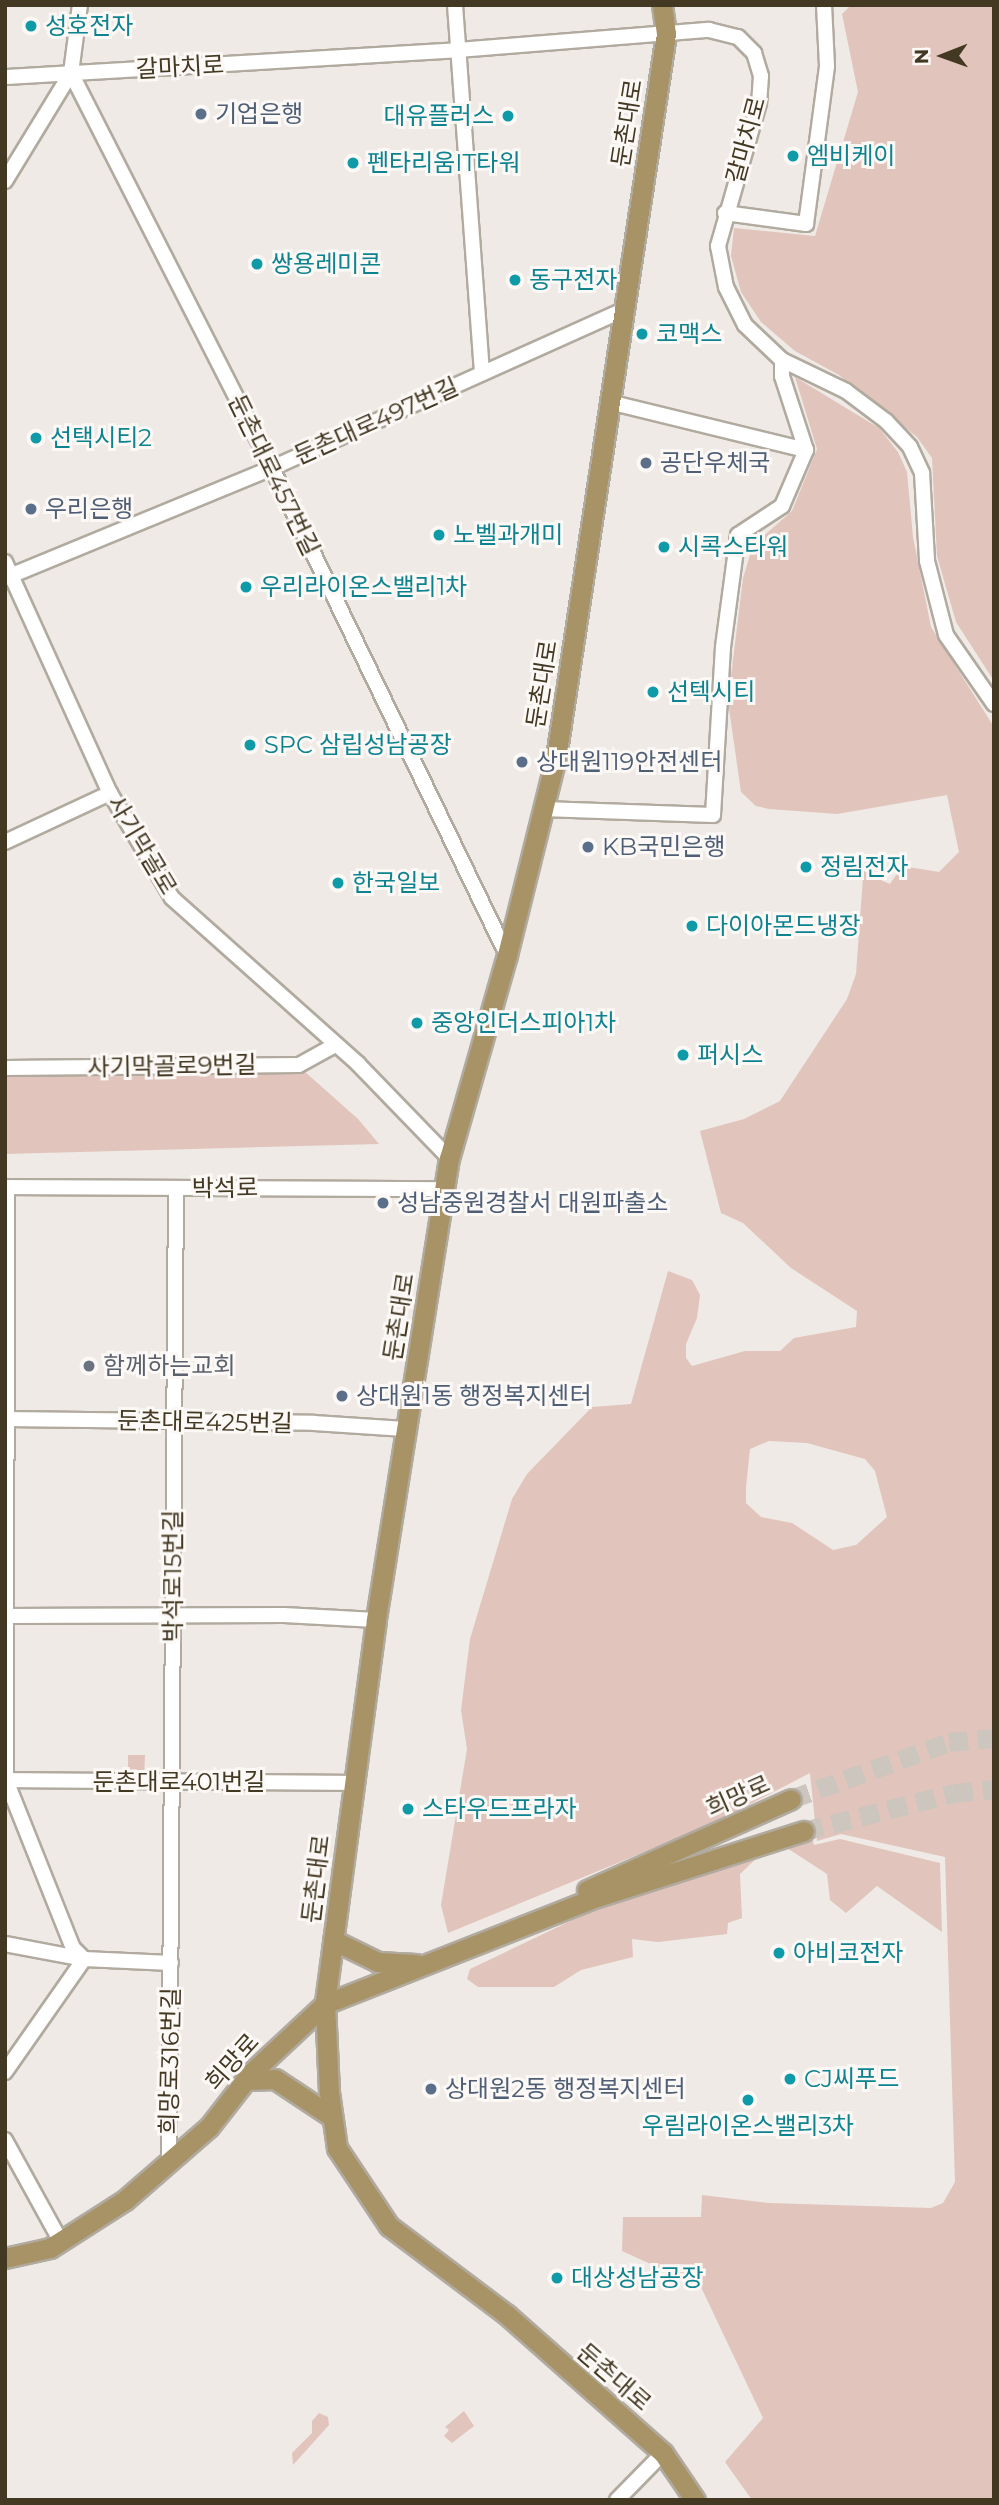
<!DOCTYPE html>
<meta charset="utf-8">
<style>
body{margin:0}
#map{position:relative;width:999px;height:2505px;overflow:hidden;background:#efeae5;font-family:Montserrat,"Noto Sans KR",sans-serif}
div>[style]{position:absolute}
.green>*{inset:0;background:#e1c4bc}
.major-tunnel>*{height:19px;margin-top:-9.5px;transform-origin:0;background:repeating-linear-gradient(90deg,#cdc6be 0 19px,transparent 0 29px)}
.roads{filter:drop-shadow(2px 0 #b1aa9f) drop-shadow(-2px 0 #b1aa9f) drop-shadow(0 2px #b1aa9f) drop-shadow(0 -2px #b1aa9f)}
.minor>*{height:14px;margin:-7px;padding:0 7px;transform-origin:7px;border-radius:7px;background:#fff}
.major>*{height:19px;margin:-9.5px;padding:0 9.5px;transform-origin:9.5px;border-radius:9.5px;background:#a89366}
.dots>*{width:19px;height:19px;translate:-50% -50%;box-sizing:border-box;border:4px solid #fbf8f6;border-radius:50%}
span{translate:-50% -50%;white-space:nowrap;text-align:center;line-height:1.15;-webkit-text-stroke:6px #fbf8f6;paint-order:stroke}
.culture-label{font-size:24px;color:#0d838f}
.left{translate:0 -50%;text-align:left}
.right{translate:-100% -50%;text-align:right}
.street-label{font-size:24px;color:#433822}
.service-label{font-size:24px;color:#4e5e75}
.worship-label{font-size:24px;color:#5b616d}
.frame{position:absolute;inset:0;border:7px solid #433822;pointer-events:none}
.north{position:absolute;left:908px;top:21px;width:70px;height:70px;-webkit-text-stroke:5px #fbf8f6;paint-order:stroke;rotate:269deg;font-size:19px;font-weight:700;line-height:28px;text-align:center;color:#433822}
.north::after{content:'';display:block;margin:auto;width:24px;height:32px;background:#433822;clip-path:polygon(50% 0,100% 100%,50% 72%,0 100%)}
</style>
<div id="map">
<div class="green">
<div style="clip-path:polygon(851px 5px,994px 5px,994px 681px,956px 622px,937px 556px,932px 458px,917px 437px,839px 375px,795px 351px,761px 322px,741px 292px,731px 256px,734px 228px,815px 236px,858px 92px,842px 14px)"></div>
<div style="clip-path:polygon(evenodd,795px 377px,879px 428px,898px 452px,907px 472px,913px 537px,931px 627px,994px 727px,994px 2500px,752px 2500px,725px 2462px,763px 2418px,701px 2287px,622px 2251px,623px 2217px,701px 2217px,702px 2195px,769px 2203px,931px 2208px,943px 2203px,955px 2182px,945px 1857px,841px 1834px,817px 1841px,810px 1773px,712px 1824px,448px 1933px,441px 1905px,467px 1749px,461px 1710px,470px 1639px,512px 1499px,527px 1474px,592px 1407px,631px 1404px,668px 1271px,692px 1280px,700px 1295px,697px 1318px,686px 1344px,686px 1358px,692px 1366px,745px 1351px,780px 1351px,794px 1338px,856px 1327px,857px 1311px,791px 1268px,743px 1223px,721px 1213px,700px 1131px,744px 1119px,780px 1101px,847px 999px,856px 974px,864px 864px,871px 876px,890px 884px,902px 866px,939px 872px,959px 852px,947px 795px,837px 814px,769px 809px,756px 806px,741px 792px,728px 701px,743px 578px,753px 545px,792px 511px,817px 449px,795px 377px,769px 1441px,807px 1443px,865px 1459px,875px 1471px,887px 1517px,856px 1545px,833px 1550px,792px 1523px,761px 1517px,746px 1503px,746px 1487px,750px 1449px,769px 1441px)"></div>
<div style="clip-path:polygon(5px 1071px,304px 1071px,358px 1119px,379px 1144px,5px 1154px)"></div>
<div style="clip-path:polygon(128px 1755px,145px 1755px,144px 1778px,128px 1778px)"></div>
<div style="clip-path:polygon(811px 1834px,814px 1845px,840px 1839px,940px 1863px,942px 1932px,877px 1886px,846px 1913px,830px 1900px,827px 1874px,787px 1848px)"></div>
<div style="clip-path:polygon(762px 1853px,740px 1874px,742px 1918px,728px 1923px,727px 1934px,658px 1942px,632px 1939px,633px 1957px,581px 1970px,554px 1987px,478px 1987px,467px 1979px,470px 1969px,583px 1915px)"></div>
<div style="clip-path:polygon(464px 2411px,474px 2426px,452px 2443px,444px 2436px,449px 2430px,445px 2427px)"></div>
<div style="clip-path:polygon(319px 2413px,328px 2417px,329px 2425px,293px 2465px,292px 2453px,312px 2433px,312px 2421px)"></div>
</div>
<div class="major-tunnel">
<div style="left:791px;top:1799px;width:168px;rotate:-19.8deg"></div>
<div style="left:949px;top:1742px;width:45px;rotate:-5.1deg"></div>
<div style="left:804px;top:1831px;width:155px;rotate:-14.2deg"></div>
<div style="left:954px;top:1793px;width:40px;rotate:-5.7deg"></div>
</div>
<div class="roads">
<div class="minor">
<div style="left:455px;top:5px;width:369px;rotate:85.8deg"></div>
<div style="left:71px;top:73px;width:443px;rotate:63deg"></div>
<div style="left:272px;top:468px;width:541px;rotate:64.24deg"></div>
<div style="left:5px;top:77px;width:454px;rotate:-3.4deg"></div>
<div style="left:458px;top:50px;width:252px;rotate:-4.6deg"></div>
<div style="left:709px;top:30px;width:30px;rotate:14deg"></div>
<div style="left:738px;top:37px;width:23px;rotate:45deg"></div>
<div style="left:754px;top:53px;width:24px;rotate:73deg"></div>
<div style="left:761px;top:76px;width:27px;rotate:94deg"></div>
<div style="left:759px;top:103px;width:149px;rotate:106deg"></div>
<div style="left:718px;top:246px;width:42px;rotate:79deg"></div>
<div style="left:726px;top:287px;width:42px;rotate:63.4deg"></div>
<div style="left:745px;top:325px;width:51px;rotate:43.4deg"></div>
<div style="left:782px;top:360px;width:71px;rotate:25.8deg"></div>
<div style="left:846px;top:391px;width:50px;rotate:36.9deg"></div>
<div style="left:886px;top:421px;width:35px;rotate:47deg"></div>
<div style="left:910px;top:447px;width:29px;rotate:65deg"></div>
<div style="left:922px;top:473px;width:88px;rotate:86.7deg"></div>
<div style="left:927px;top:561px;width:76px;rotate:75.6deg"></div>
<div style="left:946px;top:635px;width:84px;rotate:55.2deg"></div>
<div style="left:5px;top:181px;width:127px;rotate:-58.6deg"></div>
<div style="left:71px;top:73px;width:69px;rotate:-82.5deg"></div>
<div style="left:725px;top:213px;width:82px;rotate:7.7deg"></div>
<div style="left:806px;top:224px;width:159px;rotate:-82.4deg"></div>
<div style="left:827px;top:66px;width:61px;rotate:-92.8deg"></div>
<div style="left:609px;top:402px;width:203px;rotate:13.7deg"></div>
<div style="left:5px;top:562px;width:254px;rotate:65.6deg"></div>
<div style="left:110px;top:793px;width:122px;rotate:59.4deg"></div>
<div style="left:172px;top:898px;width:249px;rotate:41.7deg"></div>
<div style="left:358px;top:1064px;width:131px;rotate:45.9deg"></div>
<div style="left:5px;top:578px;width:289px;rotate:-22.4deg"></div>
<div style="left:272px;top:468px;width:384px;rotate:-24.2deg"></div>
<div style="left:543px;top:809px;width:170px;rotate:2deg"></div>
<div style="left:713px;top:815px;width:168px;rotate:-86.6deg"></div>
<div style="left:723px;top:647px;width:113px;rotate:-82.4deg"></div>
<div style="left:738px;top:535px;width:53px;rotate:-33.4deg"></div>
<div style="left:782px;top:506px;width:61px;rotate:-66.8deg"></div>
<div style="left:806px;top:450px;width:78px;rotate:-108deg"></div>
<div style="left:782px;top:376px;width:16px;rotate:-90deg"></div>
<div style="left:5px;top:842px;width:116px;rotate:-25deg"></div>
<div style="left:5px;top:1068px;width:294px;rotate:-0.6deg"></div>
<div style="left:299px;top:1065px;width:39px;rotate:-29deg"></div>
<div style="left:5px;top:1187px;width:439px;rotate:0.3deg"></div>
<div style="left:7px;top:1187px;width:593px;rotate:90.1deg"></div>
<div style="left:6px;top:1780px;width:181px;rotate:68.3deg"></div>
<div style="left:73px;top:1948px;width:16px;rotate:45deg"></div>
<div style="left:5px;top:1419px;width:309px;rotate:0.7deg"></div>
<div style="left:314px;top:1423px;width:91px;rotate:3.8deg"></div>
<div style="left:5px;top:1616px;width:279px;rotate:-0.2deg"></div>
<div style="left:284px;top:1615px;width:92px;rotate:3.1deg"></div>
<div style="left:5px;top:1780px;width:348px;rotate:0.5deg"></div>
<div style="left:5px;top:1944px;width:80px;rotate:10.8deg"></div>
<div style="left:84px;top:1959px;width:87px;rotate:2.6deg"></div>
<div style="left:5px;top:2072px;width:138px;rotate:-55deg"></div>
<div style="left:5px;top:2140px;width:116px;rotate:61.2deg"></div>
<div style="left:169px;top:2159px;width:970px;rotate:-89.59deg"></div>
<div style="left:617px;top:2500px;width:66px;rotate:-45.6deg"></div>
</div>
<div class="major">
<div style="left:662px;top:5px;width:29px;rotate:82deg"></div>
<div style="left:666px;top:34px;width:731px;rotate:98.65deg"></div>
<div style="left:556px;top:757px;width:204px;rotate:103.9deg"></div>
<div style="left:507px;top:955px;width:211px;rotate:105.9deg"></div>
<div style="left:449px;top:1158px;width:468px;rotate:99deg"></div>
<div style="left:376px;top:1620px;width:387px;rotate:97.6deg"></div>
<div style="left:325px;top:2004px;width:88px;rotate:87.4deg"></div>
<div style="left:329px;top:2092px;width:57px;rotate:81.9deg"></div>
<div style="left:337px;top:2148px;width:94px;rotate:56.3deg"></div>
<div style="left:389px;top:2226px;width:148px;rotate:37deg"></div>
<div style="left:507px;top:2315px;width:208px;rotate:41.5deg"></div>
<div style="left:663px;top:2453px;width:57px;rotate:55.8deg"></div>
<div style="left:587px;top:1890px;width:223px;rotate:-24deg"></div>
<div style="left:333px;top:1940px;width:50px;rotate:26.1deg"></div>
<div style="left:378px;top:1962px;width:38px;rotate:3deg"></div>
<div style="left:245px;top:2080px;width:30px;rotate:-2deg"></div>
<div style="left:275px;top:2079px;width:67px;rotate:33.5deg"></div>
<div style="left:5px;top:2258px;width:46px;rotate:-12.5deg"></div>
<div style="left:50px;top:2248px;width:89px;rotate:-32.6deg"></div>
<div style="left:125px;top:2200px;width:111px;rotate:-41deg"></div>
<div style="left:209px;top:2127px;width:68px;rotate:-52.1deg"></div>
<div style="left:251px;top:2073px;width:101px;rotate:-43deg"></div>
<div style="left:325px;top:2004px;width:292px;rotate:-21.5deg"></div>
<div style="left:597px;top:1897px;width:217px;rotate:-17.7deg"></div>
</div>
</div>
<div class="dots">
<div style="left:31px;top:26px;background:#0f9aa8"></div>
<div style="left:201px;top:114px;background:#5c6f8a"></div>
<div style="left:508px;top:116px;background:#0f9aa8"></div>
<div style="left:793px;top:156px;background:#0f9aa8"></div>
<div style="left:353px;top:163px;background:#0f9aa8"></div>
<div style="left:257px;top:264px;background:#0f9aa8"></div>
<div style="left:515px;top:280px;background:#0f9aa8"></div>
<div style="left:642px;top:334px;background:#0f9aa8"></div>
<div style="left:36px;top:438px;background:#0f9aa8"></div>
<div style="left:646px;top:463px;background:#5c6f8a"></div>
<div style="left:31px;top:509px;background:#5c6f8a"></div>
<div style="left:439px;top:535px;background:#0f9aa8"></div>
<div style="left:664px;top:547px;background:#0f9aa8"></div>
<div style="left:246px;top:587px;background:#0f9aa8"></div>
<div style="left:653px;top:692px;background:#0f9aa8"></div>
<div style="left:250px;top:745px;background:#0f9aa8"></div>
<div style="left:522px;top:762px;background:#5c6f8a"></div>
<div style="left:588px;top:847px;background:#5c6f8a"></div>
<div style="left:806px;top:867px;background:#0f9aa8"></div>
<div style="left:338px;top:883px;background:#0f9aa8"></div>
<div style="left:692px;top:926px;background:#0f9aa8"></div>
<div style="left:417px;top:1023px;background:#0f9aa8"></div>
<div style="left:683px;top:1055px;background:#0f9aa8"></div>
<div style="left:383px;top:1203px;background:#5c6f8a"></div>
<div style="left:89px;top:1366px;background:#6b7280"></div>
<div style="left:342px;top:1396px;background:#5c6f8a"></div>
<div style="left:408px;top:1809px;background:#0f9aa8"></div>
<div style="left:779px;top:1953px;background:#0f9aa8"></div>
<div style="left:790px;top:2079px;background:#0f9aa8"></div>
<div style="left:431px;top:2089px;background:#5c6f8a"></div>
<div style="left:748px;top:2100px;background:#0f9aa8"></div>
<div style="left:557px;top:2278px;background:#0f9aa8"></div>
</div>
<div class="culture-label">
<span class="left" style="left:45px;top:26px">성호전자</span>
<span class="right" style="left:494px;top:116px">대유플러스</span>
<span class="left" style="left:807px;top:156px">엠비케이</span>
<span class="left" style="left:367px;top:163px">펜타리움IT타워</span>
<span class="left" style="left:271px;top:264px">쌍용레미콘</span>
<span class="left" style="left:529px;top:280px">동구전자</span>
<span class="left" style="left:656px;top:334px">코맥스</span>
<span class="left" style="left:50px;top:438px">선택시티2</span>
<span class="left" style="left:453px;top:535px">노벨과개미</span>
<span class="left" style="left:678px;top:547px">시콕스타워</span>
<span class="left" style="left:260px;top:587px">우리라이온스밸리1차</span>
<span class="left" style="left:667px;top:692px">선텍시티</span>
<span class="left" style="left:264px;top:745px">SPC 삼립성남공장</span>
<span class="left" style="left:820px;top:867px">정림전자</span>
<span class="left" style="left:352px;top:883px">한국일보</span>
<span class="left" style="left:706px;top:926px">다이아몬드냉장</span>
<span class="left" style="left:431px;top:1023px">중앙인더스피아1차</span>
<span class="left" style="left:697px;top:1055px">퍼시스</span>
<span class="left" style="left:422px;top:1809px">스타우드프라자</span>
<span class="left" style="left:793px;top:1953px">아비코전자</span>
<span class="left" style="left:804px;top:2079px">CJ씨푸드</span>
<span style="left:748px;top:2126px">우림라이온스밸리3차</span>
<span class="left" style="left:571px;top:2278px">대상성남공장</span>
</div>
<div class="street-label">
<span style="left:180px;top:67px;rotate:-3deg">갈마치로</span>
<span style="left:627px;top:123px;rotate:-81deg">둔촌대로</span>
<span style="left:746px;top:140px;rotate:-75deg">갈마치로</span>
<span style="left:376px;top:421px;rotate:-24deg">둔촌대로497번길</span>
<span style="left:274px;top:475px;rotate:64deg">둔촌대로457번길</span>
<span style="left:542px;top:684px;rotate:-81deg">둔촌대로</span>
<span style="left:142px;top:845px;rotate:59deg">사기막골로</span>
<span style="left:172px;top:1066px;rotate:-1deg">사기막골로9번길</span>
<span style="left:225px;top:1188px;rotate:-1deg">박석로</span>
<span style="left:399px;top:1317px;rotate:-81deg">둔촌대로</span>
<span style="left:205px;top:1422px;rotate:1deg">둔촌대로425번길</span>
<span style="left:173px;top:1576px;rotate:-90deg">박석로15번길</span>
<span style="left:179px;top:1782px">둔촌대로401번길</span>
<span style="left:738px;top:1796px;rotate:-24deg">희망로</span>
<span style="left:316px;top:1879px;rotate:-83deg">둔촌대로</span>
<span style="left:170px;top:2061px;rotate:-89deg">희망로316번길</span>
<span style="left:232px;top:2062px;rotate:-48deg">희망로</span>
<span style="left:614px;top:2377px;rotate:41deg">둔촌대로</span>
</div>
<div class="service-label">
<span class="left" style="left:215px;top:114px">기업은행</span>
<span class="left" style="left:660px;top:463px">공단우체국</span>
<span class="left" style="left:45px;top:509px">우리은행</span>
<span class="left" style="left:536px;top:762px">상대원119안전센터</span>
<span class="left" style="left:602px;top:847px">KB국민은행</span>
<span class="left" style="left:397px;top:1203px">성남중원경찰서 대원파출소</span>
<span class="left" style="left:356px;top:1396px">상대원1동 행정복지센터</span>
<span class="left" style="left:445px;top:2089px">상대원2동 행정복지센터</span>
</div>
<div class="worship-label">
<span class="left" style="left:103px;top:1366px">함께하는교회</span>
</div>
<div class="frame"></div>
<div class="north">N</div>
</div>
